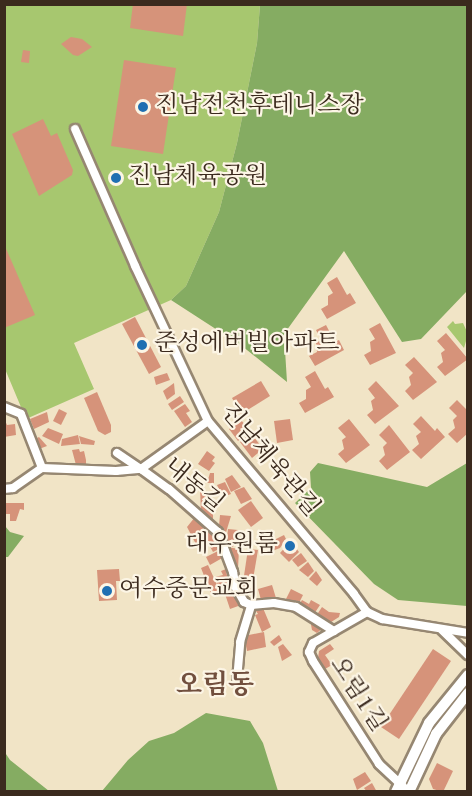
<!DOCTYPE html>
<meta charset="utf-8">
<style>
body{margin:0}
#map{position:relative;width:472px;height:796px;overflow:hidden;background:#f1e4c6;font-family:"Old Standard TT","Noto Serif KR",serif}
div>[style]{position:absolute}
.green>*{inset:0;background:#a7c76f}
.forest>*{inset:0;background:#85ac62}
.building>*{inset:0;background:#d6937a}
.roads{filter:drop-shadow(2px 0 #968772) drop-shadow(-2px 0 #968772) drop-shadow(0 2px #968772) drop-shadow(0 -2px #968772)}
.minor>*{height:8px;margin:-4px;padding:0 4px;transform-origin:4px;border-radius:4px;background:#fff}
.major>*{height:10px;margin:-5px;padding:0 5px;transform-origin:5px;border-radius:5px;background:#fff}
.dots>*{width:16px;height:16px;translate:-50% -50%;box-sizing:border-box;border:3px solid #fcf5e5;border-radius:50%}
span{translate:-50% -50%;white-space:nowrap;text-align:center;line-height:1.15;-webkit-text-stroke:4.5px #fcf5e5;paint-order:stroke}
.poi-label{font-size:24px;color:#3b2a1e}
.left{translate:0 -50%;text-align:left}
.right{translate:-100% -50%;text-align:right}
.street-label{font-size:24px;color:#3b2a1e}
.quarter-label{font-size:27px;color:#714f3e;font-weight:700}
.frame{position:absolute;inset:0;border:6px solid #3b2a1e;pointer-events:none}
</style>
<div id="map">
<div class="green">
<div style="clip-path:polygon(4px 5px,260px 5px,257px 43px,237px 143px,219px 212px,186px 286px,171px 300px,74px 343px,94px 389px,26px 419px,5px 369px)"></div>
<div style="clip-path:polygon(453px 321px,455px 324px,463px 323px,468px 334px,464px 348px,447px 327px)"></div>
</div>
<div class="forest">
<div style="clip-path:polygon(260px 5px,467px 5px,467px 291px,421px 339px,402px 342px,344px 251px,284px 334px,287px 382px,242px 346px,171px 300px,186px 286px,219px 212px,237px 143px,257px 43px)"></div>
<div style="clip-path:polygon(318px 463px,427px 487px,467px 463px,467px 606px,398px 600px,374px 584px,295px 503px,311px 488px,310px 472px)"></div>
<div style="clip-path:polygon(5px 526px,10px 532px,24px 536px,8px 557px,5px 557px)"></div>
<div style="clip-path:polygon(206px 713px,250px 721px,263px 743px,278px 791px,102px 791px,128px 760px,149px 741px,174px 733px)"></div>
<div style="clip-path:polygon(4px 751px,10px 760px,49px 791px,5px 791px)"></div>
</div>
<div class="building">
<div style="clip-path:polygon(133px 4px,187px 4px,183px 36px,130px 28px)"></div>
<div style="clip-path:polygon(71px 37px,82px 39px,92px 47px,78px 56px,73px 55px,61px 44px)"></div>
<div style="clip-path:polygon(23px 50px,30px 51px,29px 63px,21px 62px)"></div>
<div style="clip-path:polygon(124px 60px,176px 68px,163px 154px,111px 146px)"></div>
<div style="clip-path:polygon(43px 119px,51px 136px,57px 133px,73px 170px,72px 175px,39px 196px,12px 134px)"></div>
<div style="clip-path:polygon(4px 244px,35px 315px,4px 328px)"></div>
<div style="clip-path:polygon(337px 277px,347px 295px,350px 293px,356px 303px,327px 319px,321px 309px,328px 305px,328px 296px,333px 293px,327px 283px)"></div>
<div style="clip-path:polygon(135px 317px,161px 367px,149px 374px,122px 324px)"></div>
<div style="clip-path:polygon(380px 323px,396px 353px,370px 365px,364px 355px,371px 351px,370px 342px,375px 339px,369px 329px)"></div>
<div style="clip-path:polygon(326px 325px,335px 342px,339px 340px,344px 350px,315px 366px,309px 356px,317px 352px,316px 343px,321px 340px,316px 330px)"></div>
<div style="clip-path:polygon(446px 333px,468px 359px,445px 376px,437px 367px,443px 362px,441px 353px,445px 350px,437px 341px)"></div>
<div style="clip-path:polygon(414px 357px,437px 382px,413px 400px,405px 391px,411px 385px,409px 377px,413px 373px,405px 365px)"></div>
<div style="clip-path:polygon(315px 371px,325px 389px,328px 387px,334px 397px,305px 413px,299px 403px,306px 399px,306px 390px,311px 387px,305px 377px)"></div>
<div style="clip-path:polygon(167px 373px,170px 380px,156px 385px,154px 377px)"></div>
<div style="clip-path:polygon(261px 381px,270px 396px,241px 414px,232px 398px)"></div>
<div style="clip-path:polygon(376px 381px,399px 406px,375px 424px,367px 415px,373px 410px,371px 401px,375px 398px,368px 389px)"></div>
<div style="clip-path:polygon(174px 383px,175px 394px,167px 400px,163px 391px)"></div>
<div style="clip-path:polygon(97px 392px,111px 425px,111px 432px,105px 435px,98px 431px,84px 398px)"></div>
<div style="clip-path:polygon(180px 396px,184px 402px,172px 410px,168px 404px)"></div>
<div style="clip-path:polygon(457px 400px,468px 411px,468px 433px,457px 443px,448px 434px,455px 428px,453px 420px,457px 416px,449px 408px)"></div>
<div style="clip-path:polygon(185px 404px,190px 411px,186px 413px,192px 422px,185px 427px,174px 411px)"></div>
<div style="clip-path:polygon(59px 409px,67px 413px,61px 425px,53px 421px)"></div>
<div style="clip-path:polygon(47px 412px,49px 422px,34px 429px,30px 419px)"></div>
<div style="clip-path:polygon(421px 416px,435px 431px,437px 428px,445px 437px,421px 459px,412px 450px,419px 444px,416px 436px,421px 432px,413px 424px)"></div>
<div style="clip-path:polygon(4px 418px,7px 425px,15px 424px,16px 435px,4px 437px)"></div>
<div style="clip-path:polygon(290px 419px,293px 440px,277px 443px,274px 421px)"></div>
<div style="clip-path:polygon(349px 419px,370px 445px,346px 463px,338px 454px,344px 449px,342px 440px,346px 437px,338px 428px)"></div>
<div style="clip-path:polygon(241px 420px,250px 431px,238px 441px,229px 429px)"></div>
<div style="clip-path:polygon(389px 425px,410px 452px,387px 470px,379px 461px,385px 455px,383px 447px,387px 443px,379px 435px)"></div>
<div style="clip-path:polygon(48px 428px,63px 434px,59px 444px,42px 436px)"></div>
<div style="clip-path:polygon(251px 433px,263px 449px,252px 458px,240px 442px)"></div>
<div style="clip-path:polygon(78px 435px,80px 444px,61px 446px,62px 439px)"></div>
<div style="clip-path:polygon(79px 436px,95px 441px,94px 445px,81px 444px)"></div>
<div style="clip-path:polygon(39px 437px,47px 446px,39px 449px,35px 439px)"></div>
<div style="clip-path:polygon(79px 449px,80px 452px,84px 451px,86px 460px,86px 464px,80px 466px,76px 465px,72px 450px)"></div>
<div style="clip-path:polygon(207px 451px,215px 457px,212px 461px,215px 463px,209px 471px,198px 464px)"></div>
<div style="clip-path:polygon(210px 473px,214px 473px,214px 483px,207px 483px)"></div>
<div style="clip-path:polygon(232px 475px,241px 487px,231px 492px,225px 479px)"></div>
<div style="clip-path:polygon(225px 482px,231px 494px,223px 497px,217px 485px)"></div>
<div style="clip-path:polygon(244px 487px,252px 499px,241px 504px,234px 491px)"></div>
<div style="clip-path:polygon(200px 489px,213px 500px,213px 523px,201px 512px)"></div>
<div style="clip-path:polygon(251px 501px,263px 518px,251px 527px,238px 510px)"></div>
<div style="clip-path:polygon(6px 503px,24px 503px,24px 510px,20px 509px,16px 521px,10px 521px,10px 514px,6px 514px)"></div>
<div style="clip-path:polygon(220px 515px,231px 516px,224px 539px,219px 526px)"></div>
<div style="clip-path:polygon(195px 517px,209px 528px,219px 549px,213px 552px,208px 543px,198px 548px,187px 527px)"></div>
<div style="clip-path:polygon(228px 529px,238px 530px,233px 547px,226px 546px)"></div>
<div style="clip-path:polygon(284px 535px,286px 539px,280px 548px,272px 551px,268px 543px)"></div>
<div style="clip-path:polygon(291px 541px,299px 552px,289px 562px,280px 553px)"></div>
<div style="clip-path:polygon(227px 547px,239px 549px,238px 569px,233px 568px)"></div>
<div style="clip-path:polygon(248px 549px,258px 550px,251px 591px,242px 589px)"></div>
<div style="clip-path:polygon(220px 550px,224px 557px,210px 565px,206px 557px)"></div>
<div style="clip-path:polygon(301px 553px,307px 561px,298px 567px,292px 560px)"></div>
<div style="clip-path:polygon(308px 562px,314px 571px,308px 577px,299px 570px)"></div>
<div style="clip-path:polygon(208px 565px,219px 589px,215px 577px,223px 575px,221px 571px,226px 569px,229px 589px,212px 596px,201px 568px)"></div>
<div style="clip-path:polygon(119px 569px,120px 581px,116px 581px,117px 600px,99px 601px,97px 570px)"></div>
<div style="clip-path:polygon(316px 571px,322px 580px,317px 586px,309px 579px)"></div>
<div style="clip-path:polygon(272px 585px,276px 598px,261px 600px,258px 589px)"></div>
<div style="clip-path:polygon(291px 589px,303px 595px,298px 605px,286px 599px)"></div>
<div style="clip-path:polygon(233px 591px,241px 605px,230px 609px,225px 594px)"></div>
<div style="clip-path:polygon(302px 600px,309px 604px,311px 600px,320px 605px,314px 614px,299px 605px)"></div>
<div style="clip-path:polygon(322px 607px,329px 612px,340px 613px,339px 617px,328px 624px,316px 616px)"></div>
<div style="clip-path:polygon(263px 608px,271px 627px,262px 632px,255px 615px,258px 614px,256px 611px)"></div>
<div style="clip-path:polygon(310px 619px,323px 628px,317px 633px,312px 630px)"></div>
<div style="clip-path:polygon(264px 632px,266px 647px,247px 651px,244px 636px)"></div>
<div style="clip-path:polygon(279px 635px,282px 640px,274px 646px,270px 642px)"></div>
<div style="clip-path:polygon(283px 644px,292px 655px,282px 661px,278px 647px)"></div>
<div style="clip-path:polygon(330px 644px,334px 649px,325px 655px,332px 665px,325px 669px,318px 658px,319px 651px)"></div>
<div style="clip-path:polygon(433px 649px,451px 661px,399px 739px,381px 727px)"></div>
<div style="clip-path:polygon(437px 763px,453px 771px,443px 792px,433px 789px,429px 779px)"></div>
<div style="clip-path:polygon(365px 772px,371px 781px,357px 790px,353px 779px)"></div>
<div style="clip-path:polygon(372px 783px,377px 792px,367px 792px,364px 788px)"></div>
</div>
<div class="roads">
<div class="minor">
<div style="left:75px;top:129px;width:150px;rotate:66.3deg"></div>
<div style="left:135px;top:266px;width:171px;rotate:64.8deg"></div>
<div style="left:208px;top:421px;width:226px;rotate:49.8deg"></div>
<div style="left:354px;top:594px;width:22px;rotate:54deg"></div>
<div style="left:367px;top:612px;width:17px;rotate:25deg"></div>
<div style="left:382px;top:619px;width:87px;rotate:9.2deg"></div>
<div style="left:4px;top:407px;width:18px;rotate:22deg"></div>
<div style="left:21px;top:414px;width:58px;rotate:68.7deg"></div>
<div style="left:117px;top:453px;width:29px;rotate:34deg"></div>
<div style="left:141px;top:469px;width:82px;rotate:-35.6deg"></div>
<div style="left:4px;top:489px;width:9px;rotate:-6deg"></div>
<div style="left:13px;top:488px;width:35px;rotate:-35deg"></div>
<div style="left:42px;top:468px;width:74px;rotate:2.3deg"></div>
<div style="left:116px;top:471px;width:25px;rotate:-5deg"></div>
<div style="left:141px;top:469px;width:34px;rotate:36deg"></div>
<div style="left:169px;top:489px;width:65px;rotate:41.3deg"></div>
<div style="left:218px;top:532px;width:43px;rotate:69.4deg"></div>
<div style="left:233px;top:572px;width:16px;rotate:79deg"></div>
<div style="left:236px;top:588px;width:16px;rotate:60deg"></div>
<div style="left:244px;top:602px;width:8px;rotate:23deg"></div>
<div style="left:251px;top:605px;width:23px;rotate:-5deg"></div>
<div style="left:274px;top:603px;width:22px;rotate:10deg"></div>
<div style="left:296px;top:607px;width:45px;rotate:32.3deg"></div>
<div style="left:367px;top:612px;width:62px;rotate:150.1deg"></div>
<div style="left:313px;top:643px;width:10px;rotate:114deg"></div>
<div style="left:309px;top:652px;width:10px;rotate:66deg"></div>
<div style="left:313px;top:661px;width:122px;rotate:57.3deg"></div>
<div style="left:379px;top:764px;width:33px;rotate:43deg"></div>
<div style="left:442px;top:630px;width:36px;rotate:44deg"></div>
<div style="left:237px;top:680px;width:38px;rotate:-85deg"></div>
<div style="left:240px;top:642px;width:39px;rotate:-73deg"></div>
</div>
<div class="major">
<div style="left:396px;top:792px;width:76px;rotate:-64.4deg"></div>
<div style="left:429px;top:723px;width:62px;rotate:-50.9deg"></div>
<div style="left:409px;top:792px;width:64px;rotate:-65deg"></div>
<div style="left:436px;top:734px;width:52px;rotate:-52deg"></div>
</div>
</div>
<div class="dots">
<div style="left:143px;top:107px;background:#1f6fb2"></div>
<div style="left:116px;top:178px;background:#1f6fb2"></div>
<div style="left:142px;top:345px;background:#1f6fb2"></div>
<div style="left:290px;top:546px;background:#1f6fb2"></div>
<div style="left:107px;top:591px;background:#1f6fb2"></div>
</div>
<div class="poi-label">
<span class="left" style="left:155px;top:107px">진남전천후테니스장</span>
<span class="left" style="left:128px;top:178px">진남체육공원</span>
<span class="left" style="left:154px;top:345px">준성에버빌아파트</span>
<span class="right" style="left:278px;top:546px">대우원룸</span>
<span class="left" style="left:119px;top:591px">여수중문교회</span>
</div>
<div class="street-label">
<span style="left:269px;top:461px;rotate:50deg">진남체육관길</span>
<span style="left:193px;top:486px;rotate:40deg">내동길</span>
<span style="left:357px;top:695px;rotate:57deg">오림1길</span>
</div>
<div class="quarter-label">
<span style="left:215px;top:686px">오림동</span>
</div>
<div class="frame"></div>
</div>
